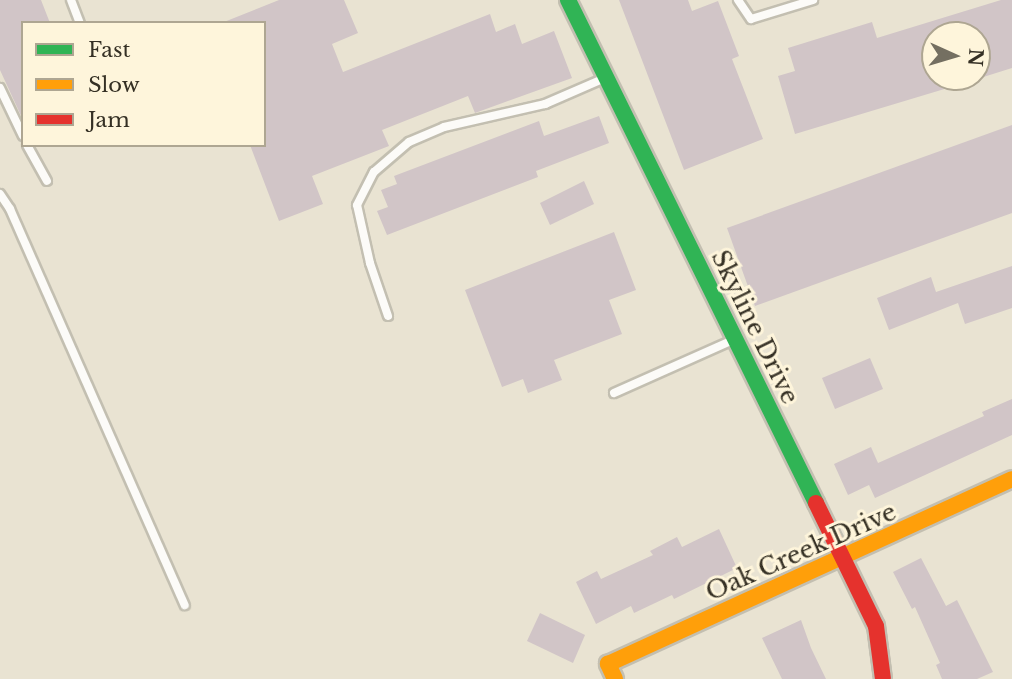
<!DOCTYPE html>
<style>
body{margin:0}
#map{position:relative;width:1012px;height:679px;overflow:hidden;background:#e9e3d2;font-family:"Libre Baskerville",serif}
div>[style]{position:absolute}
.building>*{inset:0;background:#d1c5c7}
.roads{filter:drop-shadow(2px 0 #c3bfb1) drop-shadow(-2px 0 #c3bfb1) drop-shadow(0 2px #c3bfb1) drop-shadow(0 -2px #c3bfb1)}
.lane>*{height:8px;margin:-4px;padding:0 4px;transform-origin:4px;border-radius:4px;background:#fcfbf8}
.fast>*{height:16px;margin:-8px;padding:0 8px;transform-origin:8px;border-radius:8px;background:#30b455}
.slow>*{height:16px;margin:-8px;padding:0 8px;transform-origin:8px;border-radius:8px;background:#ff9f0a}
.jam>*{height:16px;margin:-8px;padding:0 8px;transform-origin:8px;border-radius:8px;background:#e5322d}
span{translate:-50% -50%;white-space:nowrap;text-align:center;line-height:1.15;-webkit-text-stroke:6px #fef5db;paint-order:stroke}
.street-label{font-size:24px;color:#353024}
.legend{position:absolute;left:21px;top:21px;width:245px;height:126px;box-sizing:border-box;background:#fef5db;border:2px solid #aea692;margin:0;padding:9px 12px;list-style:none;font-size:21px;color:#353024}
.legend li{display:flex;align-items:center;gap:14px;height:35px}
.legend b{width:35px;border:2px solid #aea692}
.north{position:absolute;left:921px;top:21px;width:70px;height:70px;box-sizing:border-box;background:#fef5db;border:2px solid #aea692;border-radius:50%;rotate:94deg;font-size:19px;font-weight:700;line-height:28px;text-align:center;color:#353024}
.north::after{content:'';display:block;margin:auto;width:24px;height:32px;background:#746f61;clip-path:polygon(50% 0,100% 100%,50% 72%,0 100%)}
</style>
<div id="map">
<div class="building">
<div style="clip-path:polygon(0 0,41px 0,50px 23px,23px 23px,23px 120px,0 70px)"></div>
<div style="clip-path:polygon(279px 0,344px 0,358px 33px,332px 44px,343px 72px,490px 14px,496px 32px,515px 24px,522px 44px,554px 31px,572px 78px,475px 113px,468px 96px,382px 130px,389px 146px,312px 176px,323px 204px,279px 221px,250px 145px,264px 145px,264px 23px,224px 22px)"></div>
<div style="clip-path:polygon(619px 0,688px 0,692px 11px,718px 1px,739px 56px,732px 59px,763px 139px,684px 170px)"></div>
<div style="clip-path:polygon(1001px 0,1012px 0,1012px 68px,977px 79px,977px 35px,935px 35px,935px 77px,971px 77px,971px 81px,795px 134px,778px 76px,795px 71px,788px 48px,872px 22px,877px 38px)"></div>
<div style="clip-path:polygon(599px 116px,609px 143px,536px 171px,538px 177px,387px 235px,377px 211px,388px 207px,381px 190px,397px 184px,394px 176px,539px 121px,544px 136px)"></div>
<div style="clip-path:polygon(1012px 125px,1012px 213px,755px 306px,727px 228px)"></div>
<div style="clip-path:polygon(584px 181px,594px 204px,550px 225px,540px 203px)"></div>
<div style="clip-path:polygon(614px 232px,636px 290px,609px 300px,622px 334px,554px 360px,562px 380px,528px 393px,523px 379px,502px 387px,465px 290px)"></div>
<div style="clip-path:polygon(1012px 266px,1012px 308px,965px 324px,958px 303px,889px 330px,877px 298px,931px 277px,936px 292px)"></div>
<div style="clip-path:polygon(870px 358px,883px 389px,835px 409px,822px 378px)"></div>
<div style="clip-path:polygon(1012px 399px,1012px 435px,875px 498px,869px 485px,848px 495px,834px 464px,871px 447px,878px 463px,984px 416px,982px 412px)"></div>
<div style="clip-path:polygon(719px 529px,737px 568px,674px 599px,672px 595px,634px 613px,631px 606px,596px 624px,576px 582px,597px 571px,601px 579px,653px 555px,650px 551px,677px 537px,682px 547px)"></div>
<div style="clip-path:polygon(921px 558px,946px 606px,957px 600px,993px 672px,977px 679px,942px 679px,936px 665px,940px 663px,915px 607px,912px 609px,893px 572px)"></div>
<div style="clip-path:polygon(540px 613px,585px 635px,573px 663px,527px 641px)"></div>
<div style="clip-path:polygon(801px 620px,811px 648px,826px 679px,782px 679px,762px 638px)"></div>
</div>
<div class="roads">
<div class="lane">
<div style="left:71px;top:0;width:25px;rotate:69deg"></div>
<div style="left:738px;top:0;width:23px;rotate:56deg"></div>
<div style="left:751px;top:19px;width:65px;rotate:-17deg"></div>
<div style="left:0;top:88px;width:53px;rotate:64.4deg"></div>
<div style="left:27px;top:145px;width:41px;rotate:60.9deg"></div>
<div style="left:0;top:194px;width:18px;rotate:56deg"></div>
<div style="left:10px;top:209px;width:433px;rotate:66.2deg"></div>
<div style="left:388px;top:316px;width:56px;rotate:-108.8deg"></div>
<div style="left:370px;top:263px;width:59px;rotate:-102.6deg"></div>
<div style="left:357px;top:205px;width:37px;rotate:-63deg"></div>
<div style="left:374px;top:172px;width:46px;rotate:-40.6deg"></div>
<div style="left:409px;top:142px;width:38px;rotate:-23deg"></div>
<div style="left:444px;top:127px;width:104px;rotate:-12.8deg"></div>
<div style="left:545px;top:104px;width:65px;rotate:-23.4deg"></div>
<div style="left:614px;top:393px;width:130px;rotate:-24deg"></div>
</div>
<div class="fast">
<div style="left:568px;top:0;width:561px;rotate:63.75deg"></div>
</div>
<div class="slow">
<div style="left:615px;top:679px;width:17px;rotate:-115deg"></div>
<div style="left:608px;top:664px;width:444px;rotate:-24.6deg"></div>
</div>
<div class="jam">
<div style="left:816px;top:503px;width:137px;rotate:64deg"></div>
<div style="left:876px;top:626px;width:53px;rotate:82.5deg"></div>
</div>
</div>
<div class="street-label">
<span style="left:755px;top:327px;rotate:64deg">Skyline Drive</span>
<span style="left:801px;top:552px;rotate:-24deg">Oak Creek Drive</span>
</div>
<ul class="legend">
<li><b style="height:9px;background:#30b455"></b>Fast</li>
<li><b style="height:9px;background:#ff9f0a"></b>Slow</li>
<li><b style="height:9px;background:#e5322d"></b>Jam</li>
</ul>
<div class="north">N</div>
</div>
